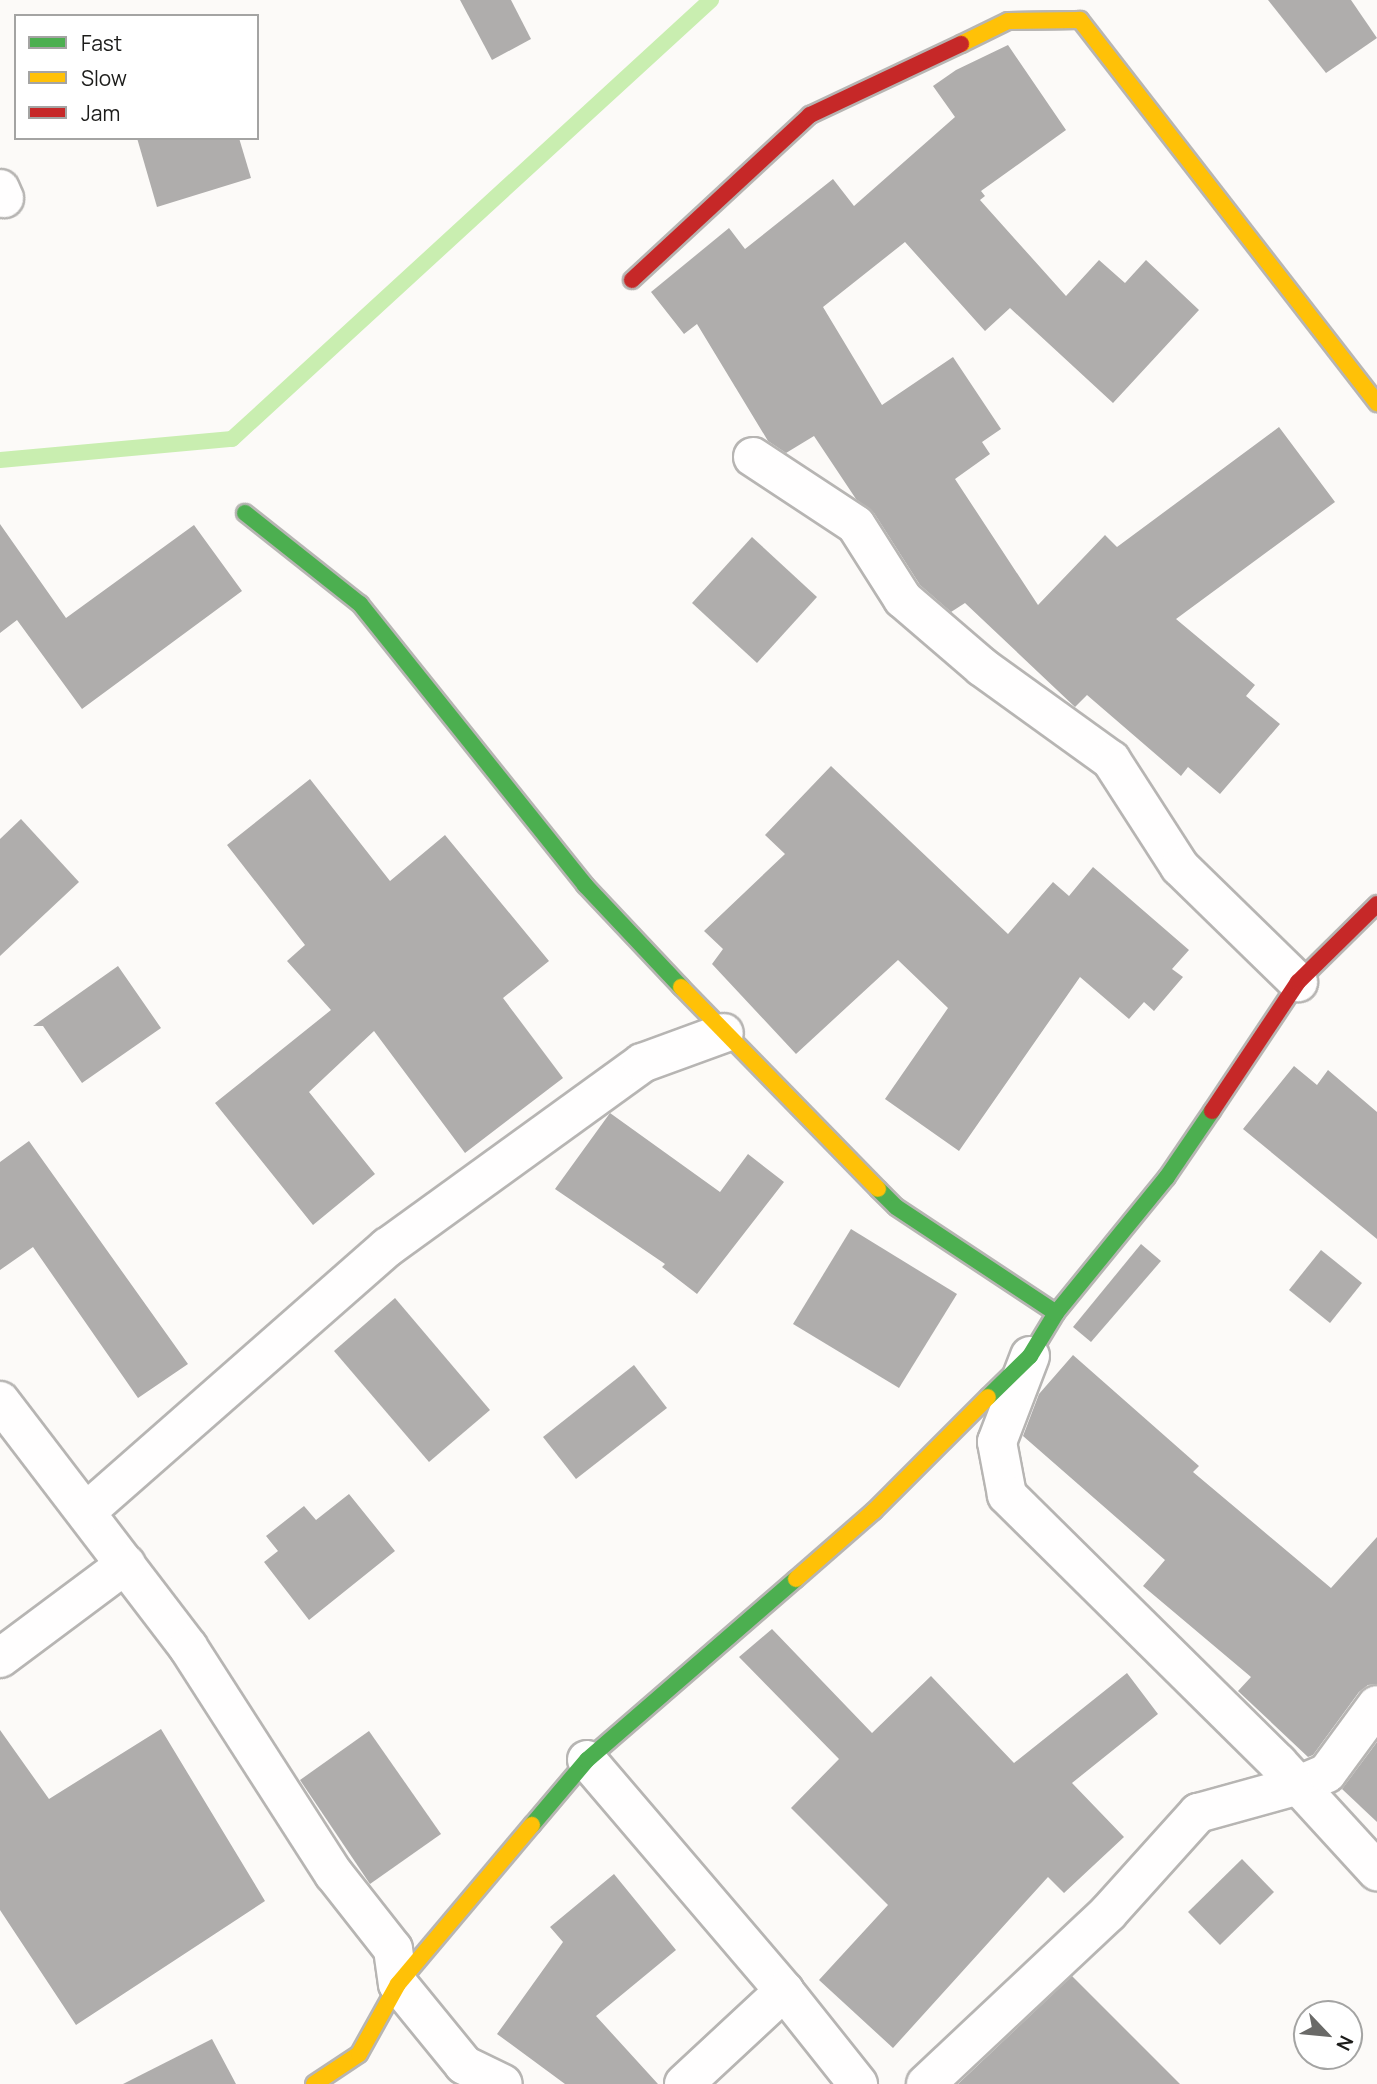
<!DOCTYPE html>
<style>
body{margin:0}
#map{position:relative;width:1377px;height:2084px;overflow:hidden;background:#fcfaf8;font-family:Manrope,sans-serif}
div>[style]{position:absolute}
.stream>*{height:16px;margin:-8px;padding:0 8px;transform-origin:8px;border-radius:8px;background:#c9eeb0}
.building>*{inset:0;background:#afadac}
.roads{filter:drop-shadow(2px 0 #b7b5b3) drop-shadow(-2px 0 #b7b5b3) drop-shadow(0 2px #b7b5b3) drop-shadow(0 -2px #b7b5b3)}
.street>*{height:38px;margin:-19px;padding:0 19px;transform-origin:19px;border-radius:19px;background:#fffefe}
.fast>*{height:16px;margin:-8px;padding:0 8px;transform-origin:8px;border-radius:8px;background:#4caf50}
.slow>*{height:16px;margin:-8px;padding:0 8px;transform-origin:8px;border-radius:8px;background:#ffc107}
.jam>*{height:16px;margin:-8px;padding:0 8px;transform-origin:8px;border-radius:8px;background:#c62828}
span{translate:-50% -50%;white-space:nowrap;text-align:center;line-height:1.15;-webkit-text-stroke:7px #fff;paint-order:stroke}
.legend{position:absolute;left:14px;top:14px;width:245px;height:126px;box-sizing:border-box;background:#fff;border:2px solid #a4a4a3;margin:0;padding:9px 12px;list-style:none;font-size:21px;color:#1c1c1a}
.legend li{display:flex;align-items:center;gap:14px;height:35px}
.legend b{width:35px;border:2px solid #a4a4a3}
.north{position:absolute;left:1293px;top:2000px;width:70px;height:70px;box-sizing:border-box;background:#fff;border:2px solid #a4a4a3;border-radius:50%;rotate:116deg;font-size:19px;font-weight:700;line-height:28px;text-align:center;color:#1c1c1a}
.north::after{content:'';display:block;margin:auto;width:24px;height:32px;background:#6a6a68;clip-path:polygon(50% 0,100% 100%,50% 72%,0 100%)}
</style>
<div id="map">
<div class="stream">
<div style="left:0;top:460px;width:233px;rotate:-5.2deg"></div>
<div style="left:232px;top:439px;width:650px;rotate:-42.51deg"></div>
</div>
<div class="building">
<div style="clip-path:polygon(460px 0,511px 0,531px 39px,492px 60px)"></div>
<div style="clip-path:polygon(1268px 0,1351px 0,1377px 38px,1326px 73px)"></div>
<div style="clip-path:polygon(1008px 45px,1066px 130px,981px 191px,985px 196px,980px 200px,1066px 296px,1099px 260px,1125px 283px,1146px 260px,1199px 310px,1113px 403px,1010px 308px,985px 331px,905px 242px,823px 307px,882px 405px,953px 357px,1001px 429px,982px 442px,990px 454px,955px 479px,1038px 605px,1105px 535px,1117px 547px,1279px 427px,1335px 502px,1176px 619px,1255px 685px,1246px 696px,1280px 724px,1220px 794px,1188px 767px,1181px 776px,1087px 695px,1075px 707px,965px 603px,951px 612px,920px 585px,874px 513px,856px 499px,814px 436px,786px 453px,768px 441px,697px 324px,684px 334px,651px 292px,729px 228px,745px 249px,833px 179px,854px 206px,955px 117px,933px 86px,956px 70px)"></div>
<div style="clip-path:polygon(137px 138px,239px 138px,251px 178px,157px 207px)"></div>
<div style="clip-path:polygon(0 524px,66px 618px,194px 525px,242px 591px,82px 709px,17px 620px,0 633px)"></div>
<div style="clip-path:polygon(752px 537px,817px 597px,757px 663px,692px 603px)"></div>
<div style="clip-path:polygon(831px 766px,1008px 934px,1053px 882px,1069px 896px,1093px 867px,1189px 950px,1172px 969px,1183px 977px,1154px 1011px,1144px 1002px,1129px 1019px,1080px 977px,959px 1151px,885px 1099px,948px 1008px,898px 960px,796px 1054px,712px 964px,723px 949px,704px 931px,785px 854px,765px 835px)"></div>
<div style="clip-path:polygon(310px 779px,390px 881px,445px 835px,549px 961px,503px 998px,563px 1078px,465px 1153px,374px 1031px,309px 1092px,375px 1174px,313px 1225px,215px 1103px,331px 1010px,287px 961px,305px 945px,227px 845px)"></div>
<div style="clip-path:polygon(21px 819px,79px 882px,0 956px,0 839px)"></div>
<div style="clip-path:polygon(118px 966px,161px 1028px,82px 1083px,43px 1026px,33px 1026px)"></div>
<div style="clip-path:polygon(1294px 1066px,1317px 1085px,1328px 1070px,1377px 1112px,1377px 1239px,1243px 1129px)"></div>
<div style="clip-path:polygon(610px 1113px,720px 1192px,748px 1154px,784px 1182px,697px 1294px,662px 1267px,665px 1264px,555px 1189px)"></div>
<div style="clip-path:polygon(29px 1141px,188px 1364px,138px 1398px,33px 1247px,0 1270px,0 1162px)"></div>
<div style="clip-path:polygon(851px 1229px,957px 1294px,899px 1388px,793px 1324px)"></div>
<div style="clip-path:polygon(1141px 1244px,1161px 1261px,1091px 1342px,1073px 1327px)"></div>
<div style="clip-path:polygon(1321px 1250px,1362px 1283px,1330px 1323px,1289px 1290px)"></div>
<div style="clip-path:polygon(395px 1298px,490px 1410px,429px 1462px,334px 1351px)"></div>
<div style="clip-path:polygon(1073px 1355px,1199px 1466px,1193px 1472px,1331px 1588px,1377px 1537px,1377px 1684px,1368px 1685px,1359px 1692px,1313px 1755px,1308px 1757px,1238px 1691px,1251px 1677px,1143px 1586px,1165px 1560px,1023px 1436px,1039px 1394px)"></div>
<div style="clip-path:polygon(634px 1365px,667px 1408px,576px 1479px,543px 1437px)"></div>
<div style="clip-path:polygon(349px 1494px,395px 1551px,309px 1620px,264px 1562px,278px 1551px,266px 1536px,304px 1506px,316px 1520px)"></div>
<div style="clip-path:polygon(772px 1629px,872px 1733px,931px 1676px,1014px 1763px,1127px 1673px,1158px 1714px,1072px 1783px,1124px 1837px,1064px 1893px,1048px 1877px,893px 2048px,819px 1980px,888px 1905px,791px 1808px,839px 1759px,739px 1657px)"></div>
<div style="clip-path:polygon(161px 1729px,265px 1901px,76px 2025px,0 1910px,0 1730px,49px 1799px)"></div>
<div style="clip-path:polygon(369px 1731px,441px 1834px,370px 1884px,300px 1780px)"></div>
<div style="clip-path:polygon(1377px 1742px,1377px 1822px,1342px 1789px)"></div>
<div style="clip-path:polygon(1242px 1859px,1274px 1892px,1220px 1945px,1188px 1912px)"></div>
<div style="clip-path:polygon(614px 1874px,676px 1950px,596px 2016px,658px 2084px,565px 2084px,497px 2034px,563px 1942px,550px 1927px)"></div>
<div style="clip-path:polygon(1072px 1976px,1180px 2084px,958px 2084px)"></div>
<div style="clip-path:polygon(212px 2039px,236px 2084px,123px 2084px)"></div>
</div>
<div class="roads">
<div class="street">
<div style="left:0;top:189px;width:10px;rotate:66deg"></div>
<div style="left:753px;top:457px;width:123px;rotate:33.4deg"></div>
<div style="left:856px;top:525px;width:88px;rotate:57.6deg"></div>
<div style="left:903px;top:599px;width:104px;rotate:40.7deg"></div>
<div style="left:982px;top:667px;width:159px;rotate:35.8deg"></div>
<div style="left:1111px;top:760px;width:127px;rotate:57.2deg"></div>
<div style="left:1180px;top:867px;width:165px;rotate:44.3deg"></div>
<div style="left:1030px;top:1356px;width:92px;rotate:111deg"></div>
<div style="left:997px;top:1442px;width:54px;rotate:79.3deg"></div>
<div style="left:1007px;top:1495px;width:381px;rotate:44.7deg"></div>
<div style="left:1278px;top:1763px;width:147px;rotate:47.5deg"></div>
<div style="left:0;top:1401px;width:310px;rotate:52.6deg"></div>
<div style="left:188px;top:1647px;width:270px;rotate:57.3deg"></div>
<div style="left:334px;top:1874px;width:95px;rotate:51.8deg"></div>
<div style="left:393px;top:1949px;width:35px;rotate:82deg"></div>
<div style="left:398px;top:1984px;width:104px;rotate:50.8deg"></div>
<div style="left:464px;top:2065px;width:43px;rotate:26deg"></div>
<div style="left:86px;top:1512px;width:402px;rotate:-41.3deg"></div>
<div style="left:388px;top:1247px;width:314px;rotate:-35.9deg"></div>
<div style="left:642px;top:1063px;width:87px;rotate:-20.1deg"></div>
<div style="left:0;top:1658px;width:157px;rotate:-36.7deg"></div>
<div style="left:587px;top:1760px;width:304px;rotate:49.5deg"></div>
<div style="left:784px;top:1991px;width:119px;rotate:51.5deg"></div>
<div style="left:684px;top:2084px;width:137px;rotate:-42.9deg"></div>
<div style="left:926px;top:2084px;width:250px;rotate:-43.2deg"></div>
<div style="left:1108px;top:1913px;width:135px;rotate:-48deg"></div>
<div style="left:1198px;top:1813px;width:105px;rotate:-15.5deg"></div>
<div style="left:1299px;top:1785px;width:30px;rotate:-23deg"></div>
<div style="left:1327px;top:1773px;width:84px;rotate:-53.7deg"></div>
</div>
<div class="fast">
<div style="left:245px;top:513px;width:147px;rotate:38.4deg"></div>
<div style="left:360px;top:604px;width:360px;rotate:51.3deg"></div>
<div style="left:585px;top:885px;width:140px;rotate:46.7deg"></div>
<div style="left:878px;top:1189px;width:25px;rotate:45deg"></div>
<div style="left:896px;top:1207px;width:192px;rotate:33.5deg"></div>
<div style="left:988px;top:1397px;width:59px;rotate:-44.3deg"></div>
<div style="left:1030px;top:1356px;width:50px;rotate:-58.8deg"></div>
<div style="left:1056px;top:1313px;width:176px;rotate:-50.8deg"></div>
<div style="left:1167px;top:1177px;width:80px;rotate:-55.7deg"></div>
<div style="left:532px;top:1825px;width:85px;rotate:-49.8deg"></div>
<div style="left:587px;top:1760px;width:276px;rotate:-40.9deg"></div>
</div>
<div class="slow">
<div style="left:961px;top:44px;width:52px;rotate:-26.1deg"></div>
<div style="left:1008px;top:21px;width:72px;rotate:-0.8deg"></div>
<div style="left:1080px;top:20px;width:485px;rotate:52.2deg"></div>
<div style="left:681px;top:987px;width:282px;rotate:45.7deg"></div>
<div style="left:796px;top:1579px;width:103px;rotate:-41.1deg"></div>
<div style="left:874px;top:1511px;width:161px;rotate:-45deg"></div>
<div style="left:314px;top:2084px;width:54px;rotate:-33.7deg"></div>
<div style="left:359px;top:2054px;width:80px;rotate:-60.9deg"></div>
<div style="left:398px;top:1984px;width:208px;rotate:-49.9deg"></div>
</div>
<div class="jam">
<div style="left:632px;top:280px;width:243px;rotate:-42.8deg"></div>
<div style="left:810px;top:115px;width:167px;rotate:-25.2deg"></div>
<div style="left:1212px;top:1111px;width:155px;rotate:-56.3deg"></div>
<div style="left:1298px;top:982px;width:111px;rotate:-44.6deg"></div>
</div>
</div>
<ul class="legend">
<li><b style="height:9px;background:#4caf50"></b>Fast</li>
<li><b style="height:9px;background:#ffc107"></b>Slow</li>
<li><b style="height:9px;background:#c62828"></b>Jam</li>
</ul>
<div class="north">N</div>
</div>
